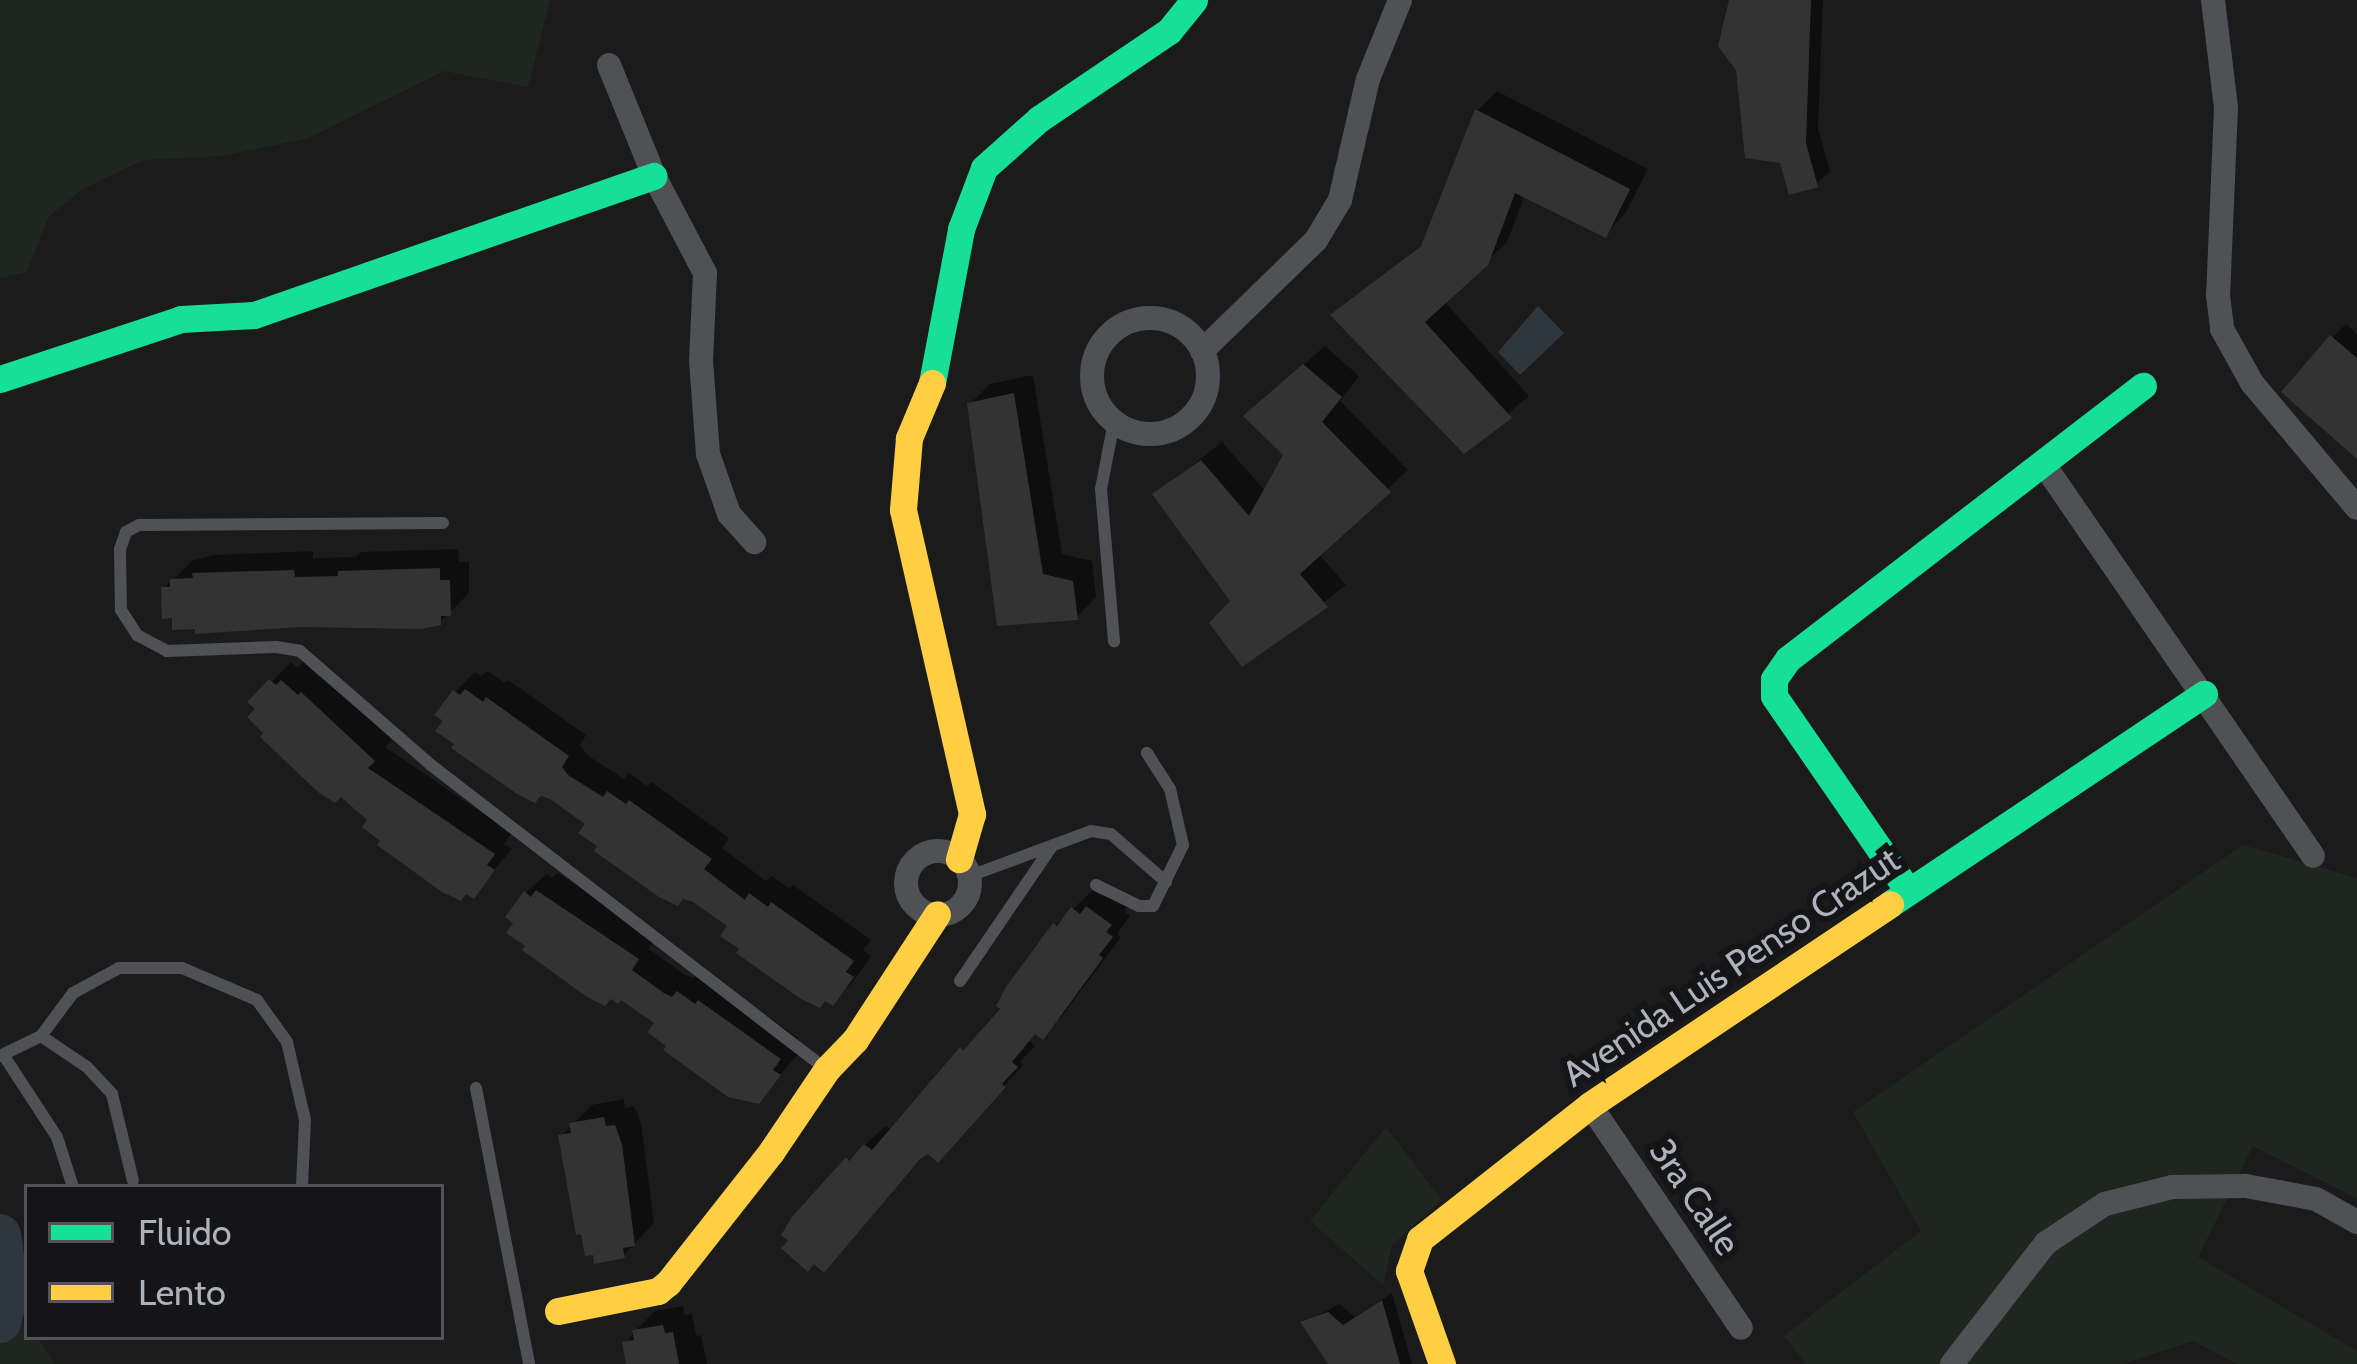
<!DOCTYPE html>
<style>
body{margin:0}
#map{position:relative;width:2357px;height:1364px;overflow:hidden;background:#1b1b1c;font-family:Cabin,sans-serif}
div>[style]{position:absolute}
.green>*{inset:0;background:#1f2620}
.water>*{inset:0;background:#2e363e}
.shadow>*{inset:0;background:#0007}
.river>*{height:42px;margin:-21px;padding:0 21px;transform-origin:21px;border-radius:21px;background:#2e363e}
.building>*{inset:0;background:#333334}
.lane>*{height:12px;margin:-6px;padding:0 6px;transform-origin:6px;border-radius:6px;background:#505155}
.street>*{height:24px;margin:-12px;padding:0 12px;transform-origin:12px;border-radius:12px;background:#505155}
.street>.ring{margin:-12px;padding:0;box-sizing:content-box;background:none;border:24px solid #505155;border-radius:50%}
.fast>*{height:27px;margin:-13.5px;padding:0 13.5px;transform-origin:13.5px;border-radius:13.5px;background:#16e098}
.slow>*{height:27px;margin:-13.5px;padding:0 13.5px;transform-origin:13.5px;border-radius:13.5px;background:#ffcf43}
span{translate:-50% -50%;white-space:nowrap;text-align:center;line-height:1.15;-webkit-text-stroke:12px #151518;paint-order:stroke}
.street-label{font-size:36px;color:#adb2bc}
.legend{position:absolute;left:24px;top:1184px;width:420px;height:156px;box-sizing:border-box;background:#151518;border:3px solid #52545a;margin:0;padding:15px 21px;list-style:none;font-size:36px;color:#adb2bc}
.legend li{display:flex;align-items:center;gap:24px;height:60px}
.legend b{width:60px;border:3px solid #52545a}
</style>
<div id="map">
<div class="green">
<div style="clip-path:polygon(0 0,550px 0,528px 87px,444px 71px,309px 138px,222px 156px,143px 160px,83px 189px,49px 216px,27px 272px,0 278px)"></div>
<div style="clip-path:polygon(2243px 845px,2357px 878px,2357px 1198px,2253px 1146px,2198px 1257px,2357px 1351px,2357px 1364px,2237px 1364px,2193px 1341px,2123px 1364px,1806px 1364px,1784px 1336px,1921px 1231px,1853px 1112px)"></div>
<div style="clip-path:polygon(1386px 1127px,1442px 1200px,1392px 1245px,1383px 1285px,1310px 1221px)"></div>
<div style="clip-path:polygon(19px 1312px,27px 1337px,37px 1337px,55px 1364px,0 1364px,0 1321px)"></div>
</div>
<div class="water">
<div style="clip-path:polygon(1538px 306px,1564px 333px,1520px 375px,1498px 352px)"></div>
</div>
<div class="shadow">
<div style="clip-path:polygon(1732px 0,1823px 0,1818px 128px,1830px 171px,1816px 184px)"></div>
<div style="clip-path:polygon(1497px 91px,1648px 169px,1625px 214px,1605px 234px,1525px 195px,1507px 242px,1444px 301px,1529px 396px,1464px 450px,1334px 315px,1426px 241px,1477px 111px)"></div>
<div style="clip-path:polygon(2346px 324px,2357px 334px,2357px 454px,2332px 338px)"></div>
<div style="clip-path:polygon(1325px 346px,1359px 376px,1340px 401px,1408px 470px,1318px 553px,1346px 585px,1243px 663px,1234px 602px,1156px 494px,1222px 442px,1266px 492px,1287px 454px,1267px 397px)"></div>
<div style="clip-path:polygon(1033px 375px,1062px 554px,1092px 561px,1096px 597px,1077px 617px,999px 622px,970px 404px,990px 384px)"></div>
<div style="clip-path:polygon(458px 549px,459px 562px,469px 562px,469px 593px,440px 622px,164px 588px,193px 560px,215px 555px,313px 551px,313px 558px,356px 557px,361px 552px)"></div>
<div style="clip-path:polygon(291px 662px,298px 668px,303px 662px,320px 678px,323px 674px,392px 740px,385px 747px,512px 833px,504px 844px,512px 849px,473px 895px,384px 840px,371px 820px,252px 702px)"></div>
<div style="clip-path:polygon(487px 671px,505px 683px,508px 680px,586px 735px,580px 745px,587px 755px,624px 779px,629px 773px,647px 786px,651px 782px,729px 838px,722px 848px,766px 881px,771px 876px,789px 888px,793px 885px,871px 940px,863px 950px,871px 956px,852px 983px,832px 1002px,694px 899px,601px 846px,590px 823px,455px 692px,475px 672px,481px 676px)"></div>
<div style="clip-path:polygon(558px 873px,657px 938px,649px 949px,684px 974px,693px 978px,699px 973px,720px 982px,798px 1038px,790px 1048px,798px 1054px,758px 1101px,659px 1022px,526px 893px,546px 874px,552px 878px)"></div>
<div style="clip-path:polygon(1108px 889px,1129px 904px,1124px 911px,1130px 916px,1117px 934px,1121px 937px,1062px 1016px,1043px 1036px,1037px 1032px,1029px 1040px,1035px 1046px,1020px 1062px,1023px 1065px,957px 1139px,929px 1151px,815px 1261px,848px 1160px,886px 1126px,892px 1131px,1005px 1009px,1008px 989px,1056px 925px,1093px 890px,1101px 896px)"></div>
<div style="clip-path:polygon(624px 1099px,625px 1108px,634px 1106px,641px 1123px,654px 1223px,624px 1255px,561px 1136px,592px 1105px)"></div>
<div style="clip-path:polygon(1392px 1293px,1412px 1364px,1331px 1364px,1304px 1323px,1339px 1304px,1355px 1317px)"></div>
<div style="clip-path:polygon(683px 1306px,684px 1315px,692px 1314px,696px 1336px,701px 1335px,707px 1364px,629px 1364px,626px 1343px,635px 1331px,655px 1311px)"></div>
</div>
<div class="river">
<div style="left:0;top:1235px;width:58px;rotate:82deg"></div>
<div style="left:8px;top:1292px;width:31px;rotate:105deg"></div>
</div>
<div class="building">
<div style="clip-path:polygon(1729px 0,1811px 0,1806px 143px,1818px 187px,1789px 195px,1780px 163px,1745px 158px,1736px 70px,1718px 46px)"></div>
<div style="clip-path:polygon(1475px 109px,1630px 189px,1606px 238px,1515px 193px,1488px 265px,1425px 322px,1512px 418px,1464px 454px,1330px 315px,1421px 246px)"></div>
<div style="clip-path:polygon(2330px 335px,2357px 358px,2357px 459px,2281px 392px)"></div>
<div style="clip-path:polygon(1303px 364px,1342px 397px,1322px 422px,1391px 492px,1300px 574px,1328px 607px,1242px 667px,1209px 623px,1230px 601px,1152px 494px,1201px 460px,1249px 516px,1283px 455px,1243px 416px)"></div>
<div style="clip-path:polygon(1014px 393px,1043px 574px,1073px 581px,1078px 620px,997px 626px,967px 403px)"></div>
<div style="clip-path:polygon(440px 568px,440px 580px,450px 580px,451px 616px,441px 616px,441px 625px,421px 629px,300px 627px,195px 634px,195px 629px,172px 630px,172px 618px,162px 619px,161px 587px,170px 587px,170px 579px,193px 578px,192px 573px,294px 570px,295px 577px,338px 576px,338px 571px)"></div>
<div style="clip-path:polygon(269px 679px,276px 685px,281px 680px,298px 695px,301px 692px,375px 761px,368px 768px,495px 854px,487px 865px,495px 870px,474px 899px,466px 894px,461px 901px,442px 892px,377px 845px,380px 841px,362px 827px,367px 820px,341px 797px,335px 803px,318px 792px,260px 737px,263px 733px,247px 717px,255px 709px,247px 702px)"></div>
<div style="clip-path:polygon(465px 689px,483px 702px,486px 697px,569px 756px,562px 767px,568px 775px,603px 797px,607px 791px,626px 804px,629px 800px,712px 859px,704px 869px,745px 900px,749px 893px,768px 907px,771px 902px,854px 961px,846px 972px,854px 977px,833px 1006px,825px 1001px,820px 1008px,801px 999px,736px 953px,739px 949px,720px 936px,727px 926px,693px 902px,683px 899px,678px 906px,659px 897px,594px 851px,597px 846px,578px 833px,585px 824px,550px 799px,541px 796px,535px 803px,517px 794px,451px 748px,454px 744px,435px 731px,443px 721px,434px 715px,453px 690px,460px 695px)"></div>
<div style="clip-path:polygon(536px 890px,639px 959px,632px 970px,664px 993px,672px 997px,677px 991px,695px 1004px,698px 1000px,781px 1059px,773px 1070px,781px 1075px,759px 1104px,728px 1097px,663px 1050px,666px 1046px,647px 1032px,654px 1023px,621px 1000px,618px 1004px,611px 999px,605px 1006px,587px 997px,522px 950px,525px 946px,506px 933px,513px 923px,505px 917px,524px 891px,531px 897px)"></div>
<div style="clip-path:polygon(1086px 906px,1112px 925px,1106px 932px,1113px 937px,1099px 955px,1103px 958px,1043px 1040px,1035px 1034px,1012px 1062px,1018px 1067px,1002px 1084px,1006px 1087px,938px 1163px,928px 1154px,920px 1159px,824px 1273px,814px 1264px,808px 1272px,781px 1248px,788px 1241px,781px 1235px,792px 1217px,846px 1157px,849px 1161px,864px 1144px,872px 1150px,960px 1047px,963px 1051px,1000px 1009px,996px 1006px,1006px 987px,1053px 923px,1057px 926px,1071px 907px,1080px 914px)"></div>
<div style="clip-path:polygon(604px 1117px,606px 1126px,615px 1125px,622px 1144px,635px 1246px,623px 1248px,625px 1258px,594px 1264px,593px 1255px,585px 1256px,581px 1234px,576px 1235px,558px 1135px,571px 1133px,569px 1123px)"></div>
<div style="clip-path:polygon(1382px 1300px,1400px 1364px,1328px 1364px,1300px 1322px,1328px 1312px,1343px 1325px)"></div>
<div style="clip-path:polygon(663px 1325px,665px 1333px,673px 1332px,679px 1364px,626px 1364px,622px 1342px,634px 1340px,632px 1330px)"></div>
</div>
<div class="lane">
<div style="left:1114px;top:422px;width:68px;rotate:101deg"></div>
<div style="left:1101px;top:489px;width:153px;rotate:85.1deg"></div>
<div style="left:443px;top:523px;width:304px;rotate:179.6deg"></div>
<div style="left:139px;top:525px;width:15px;rotate:152deg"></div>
<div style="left:126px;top:532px;width:18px;rotate:109deg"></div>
<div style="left:120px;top:549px;width:61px;rotate:89.1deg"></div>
<div style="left:121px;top:610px;width:30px;rotate:57deg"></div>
<div style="left:137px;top:635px;width:34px;rotate:28deg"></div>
<div style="left:167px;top:651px;width:109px;rotate:-2.1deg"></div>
<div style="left:276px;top:647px;width:24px;rotate:9deg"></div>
<div style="left:300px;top:651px;width:174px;rotate:41deg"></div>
<div style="left:431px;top:765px;width:498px;rotate:37.6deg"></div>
<div style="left:970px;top:876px;width:129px;rotate:-20.4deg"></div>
<div style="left:1091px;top:831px;width:20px;rotate:9deg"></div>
<div style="left:1111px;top:834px;width:73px;rotate:41.1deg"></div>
<div style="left:1096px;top:885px;width:48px;rotate:26deg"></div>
<div style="left:1139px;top:906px;width:14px"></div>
<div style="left:1153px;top:906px;width:68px;rotate:-63.8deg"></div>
<div style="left:1183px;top:845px;width:57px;rotate:-103.1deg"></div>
<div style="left:1170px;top:789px;width:43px;rotate:-122.6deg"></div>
<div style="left:960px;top:981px;width:163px;rotate:-55.7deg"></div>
<div style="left:41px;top:1036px;width:55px;rotate:34deg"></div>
<div style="left:87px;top:1067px;width:37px;rotate:47deg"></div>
<div style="left:112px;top:1094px;width:89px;rotate:76.4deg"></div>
<div style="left:0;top:1056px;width:46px;rotate:-26deg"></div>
<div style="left:41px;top:1036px;width:54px;rotate:-53.3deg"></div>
<div style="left:73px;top:993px;width:52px;rotate:-28.5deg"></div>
<div style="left:119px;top:968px;width:63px"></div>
<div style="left:182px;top:968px;width:82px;rotate:23.1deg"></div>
<div style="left:257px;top:1000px;width:52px;rotate:54.5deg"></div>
<div style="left:287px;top:1042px;width:80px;rotate:77deg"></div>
<div style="left:305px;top:1120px;width:67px;rotate:92.6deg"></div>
<div style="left:4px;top:1056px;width:97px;rotate:56.8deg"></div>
<div style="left:57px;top:1137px;width:52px;rotate:72.3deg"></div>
<div style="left:476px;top:1088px;width:281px;rotate:79.1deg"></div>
</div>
<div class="street">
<div style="left:2213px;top:0;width:108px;rotate:83.1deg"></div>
<div style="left:2226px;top:107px;width:188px;rotate:92.4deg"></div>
<div style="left:2218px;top:295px;width:34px;rotate:83deg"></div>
<div style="left:2222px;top:329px;width:62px;rotate:60.9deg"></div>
<div style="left:2252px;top:383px;width:163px;rotate:50deg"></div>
<div style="left:609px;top:65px;width:120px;rotate:67.9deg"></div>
<div style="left:654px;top:176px;width:110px;rotate:62.3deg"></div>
<div style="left:705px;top:273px;width:88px;rotate:92.6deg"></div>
<div style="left:701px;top:361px;width:93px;rotate:85.7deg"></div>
<div style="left:708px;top:454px;width:64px;rotate:70.7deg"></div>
<div style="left:729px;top:514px;width:38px;rotate:48deg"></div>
<div class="ring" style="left:1092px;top:318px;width:92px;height:92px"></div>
<div style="left:1202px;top:351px;width:159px;rotate:-44.2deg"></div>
<div style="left:1316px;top:240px;width:47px;rotate:-59deg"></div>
<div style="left:1340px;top:200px;width:124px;rotate:-77deg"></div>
<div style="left:1368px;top:79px;width:85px;rotate:-67.9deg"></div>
<div style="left:2045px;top:466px;width:473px;rotate:55.5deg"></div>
<div class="ring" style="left:906px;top:851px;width:40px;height:40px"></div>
<div style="left:1590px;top:1105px;width:269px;rotate:55.9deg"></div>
<div style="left:1952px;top:1364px;width:153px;rotate:-52.2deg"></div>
<div style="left:2046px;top:1243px;width:71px;rotate:-33.5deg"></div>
<div style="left:2105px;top:1204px;width:69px;rotate:-14.2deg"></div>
<div style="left:2172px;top:1187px;width:74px;rotate:-0.8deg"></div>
<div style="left:2246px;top:1186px;width:71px;rotate:10.5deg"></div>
<div style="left:2316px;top:1199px;width:47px;rotate:29.3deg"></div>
</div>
<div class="fast">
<div style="left:0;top:379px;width:191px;rotate:-18.3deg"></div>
<div style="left:181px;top:319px;width:73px;rotate:-3.1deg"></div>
<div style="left:254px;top:315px;width:423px;rotate:-19.2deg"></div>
<div style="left:932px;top:383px;width:157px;rotate:-79.3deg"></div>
<div style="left:961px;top:229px;width:65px;rotate:-69.3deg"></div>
<div style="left:984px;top:168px;width:74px;rotate:-41.7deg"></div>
<div style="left:1039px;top:119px;width:157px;rotate:-34.1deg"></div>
<div style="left:1169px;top:31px;width:40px;rotate:-51deg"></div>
<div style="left:1907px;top:889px;width:234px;rotate:-124.6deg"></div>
<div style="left:1774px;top:696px;width:17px;rotate:-90deg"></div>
<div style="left:1774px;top:679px;width:24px;rotate:-55deg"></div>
<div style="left:1788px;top:659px;width:448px;rotate:-37.6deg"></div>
<div style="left:1890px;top:904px;width:378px;rotate:-33.8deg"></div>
</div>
<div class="slow">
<div style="left:932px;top:383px;width:60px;rotate:112.7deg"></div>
<div style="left:909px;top:438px;width:72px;rotate:94.8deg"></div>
<div style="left:903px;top:510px;width:312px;rotate:77.2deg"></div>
<div style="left:972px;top:814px;width:47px;rotate:106.1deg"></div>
<div style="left:558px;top:1311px;width:102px;rotate:-11.3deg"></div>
<div style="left:658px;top:1291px;width:13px;rotate:-39deg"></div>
<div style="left:668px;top:1283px;width:167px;rotate:-51.8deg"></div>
<div style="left:771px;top:1152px;width:100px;rotate:-56deg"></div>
<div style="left:827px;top:1069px;width:40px;rotate:-46deg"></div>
<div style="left:855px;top:1040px;width:150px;rotate:-56.9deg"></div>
<div style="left:1442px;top:1364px;width:99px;rotate:-109.5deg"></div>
<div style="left:1409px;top:1271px;width:34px;rotate:-71deg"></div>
<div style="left:1420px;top:1239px;width:216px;rotate:-38.2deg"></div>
<div style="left:1590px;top:1105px;width:361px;rotate:-33.8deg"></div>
</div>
<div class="street-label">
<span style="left:1731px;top:967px;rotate:-34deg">Avenida Luis Penso Crazut</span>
<span style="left:1695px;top:1197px;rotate:56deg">3ra Calle</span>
</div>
<ul class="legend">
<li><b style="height:15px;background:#16e098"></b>Fluido</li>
<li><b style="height:15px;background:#ffcf43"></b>Lento</li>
</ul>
</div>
